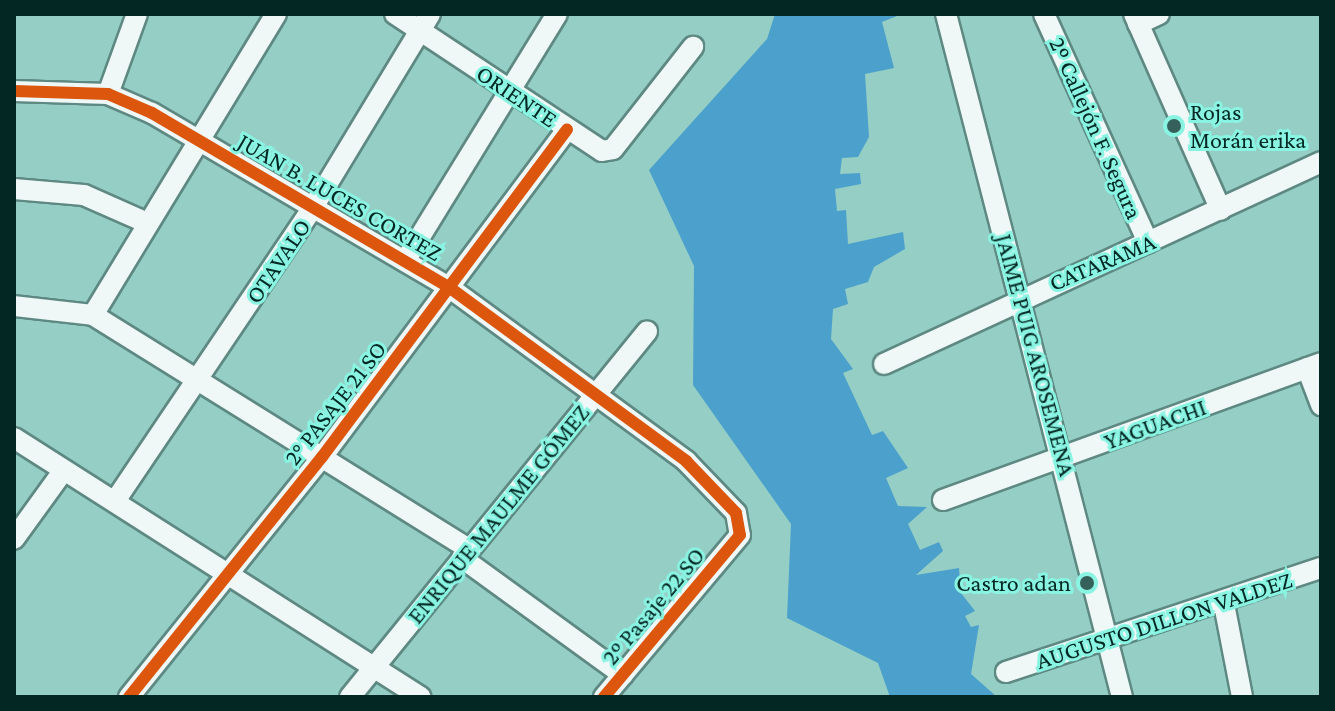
<!DOCTYPE html>
<meta charset="utf-8">
<style>
body{margin:0}
#map{position:relative;width:1335px;height:711px;overflow:hidden;background:#95cec5;font-family:"Crimson Pro",serif}
div>[style]{position:absolute}
.water>*{inset:0;background:#4ba1cb}
.roads{filter:drop-shadow(2px 0 #5e8983) drop-shadow(-2px 0 #5e8983) drop-shadow(0 2px #5e8983) drop-shadow(0 -2px #5e8983)}
.minor>*{height:20px;margin:-10px;padding:0 10px;transform-origin:10px;border-radius:10px;background:#eff8f6}
.cycleway>*{height:12px;margin:-6px;padding:0 6px;transform-origin:6px;border-radius:6px;background:#dd560d}
.dots>*{width:22px;height:22px;translate:-50% -50%;box-sizing:border-box;border:4px solid #8af4e3;border-radius:50%}
span{translate:-50% -50%;white-space:nowrap;text-align:center;line-height:1.15;-webkit-text-stroke:6px #8af4e3;paint-order:stroke}
.street-label{font-size:24px;color:#032722}
.poi-label{font-size:24px;color:#032722}
.left{translate:0 -50%;text-align:left}
.right{translate:-100% -50%;text-align:right}
.frame{position:absolute;inset:0;border:16px solid #032722;pointer-events:none}
</style>
<div id="map">
<div class="water">
<div style="clip-path:polygon(775px 14px,902px 14px,882px 22px,894px 68px,865px 74px,869px 137px,858px 157px,842px 158px,840px 174px,860px 173px,861px 184px,835px 189px,837px 211px,846px 210px,848px 244px,903px 232px,905px 249px,874px 267px,868px 282px,845px 289px,848px 304px,833px 309px,831px 339px,853px 369px,843px 373px,872px 435px,883px 431px,908px 468px,886px 478px,898px 506px,927px 507px,908px 524px,920px 550px,939px 542px,943px 551px,916px 575px,959px 568px,961px 593px,975px 611px,965px 616px,971px 627px,979px 625px,971px 674px,997px 697px,890px 697px,878px 663px,787px 618px,791px 524px,693px 385px,694px 266px,649px 170px,767px 39px)"></div>
</div>
<div class="roads">
<div class="minor">
<div style="left:395px;top:14px;width:248px;rotate:33.5deg"></div>
<div style="left:602px;top:151px;width:11px;rotate:-10deg"></div>
<div style="left:613px;top:149px;width:130px;rotate:-51.9deg"></div>
<div style="left:946px;top:14px;width:705px;rotate:75.55deg"></div>
<div style="left:1044px;top:14px;width:251px;rotate:65.5deg"></div>
<div style="left:1134px;top:14px;width:214px;rotate:66.1deg"></div>
<div style="left:1138px;top:24px;width:23px;rotate:-25deg"></div>
<div style="left:14px;top:91px;width:94px;rotate:1.8deg"></div>
<div style="left:108px;top:94px;width:48px;rotate:23.4deg"></div>
<div style="left:152px;top:113px;width:346px;rotate:30.4deg"></div>
<div style="left:450px;top:288px;width:293px;rotate:36.2deg"></div>
<div style="left:686px;top:461px;width:72px;rotate:46.1deg"></div>
<div style="left:736px;top:513px;width:22px;rotate:80deg"></div>
<div style="left:740px;top:535px;width:212px;rotate:130deg"></div>
<div style="left:108px;top:94px;width:85px;rotate:-70.1deg"></div>
<div style="left:14px;top:189px;width:70px;rotate:4.9deg"></div>
<div style="left:84px;top:195px;width:64px;rotate:23.8deg"></div>
<div style="left:405px;top:261px;width:290px;rotate:-58.4deg"></div>
<div style="left:14px;top:306px;width:80px;rotate:6.5deg"></div>
<div style="left:93px;top:315px;width:444px;rotate:31.9deg"></div>
<div style="left:93px;top:315px;width:352px;rotate:-58.7deg"></div>
<div style="left:884px;top:364px;width:481px;rotate:-24.8deg"></div>
<div style="left:1307px;top:368px;width:40px;rotate:69deg"></div>
<div style="left:14px;top:438px;width:482px;rotate:32.5deg"></div>
<div style="left:943px;top:500px;width:402px;rotate:-19.9deg"></div>
<div style="left:115px;top:501px;width:352px;rotate:-56deg"></div>
<div style="left:312px;top:209px;width:228px;rotate:-58.8deg"></div>
<div style="left:14px;top:539px;width:85px;rotate:-54.1deg"></div>
<div style="left:462px;top:558px;width:199px;rotate:36deg"></div>
<div style="left:1224px;top:604px;width:95px;rotate:79deg"></div>
<div style="left:1006px;top:672px;width:332px;rotate:-18.3deg"></div>
<div style="left:129px;top:697px;width:308px;rotate:-51.2deg"></div>
<div style="left:322px;top:457px;width:409px;rotate:-53.2deg"></div>
<div style="left:350px;top:697px;width:471px;rotate:-50.9deg"></div>
</div>
</div>
<div class="cycleway">
<div style="left:14px;top:91px;width:94px;rotate:1.8deg"></div>
<div style="left:108px;top:94px;width:48px;rotate:23.4deg"></div>
<div style="left:152px;top:113px;width:346px;rotate:30.4deg"></div>
<div style="left:450px;top:288px;width:293px;rotate:36.2deg"></div>
<div style="left:686px;top:461px;width:72px;rotate:46.1deg"></div>
<div style="left:736px;top:513px;width:22px;rotate:80deg"></div>
<div style="left:740px;top:535px;width:212px;rotate:130deg"></div>
<div style="left:129px;top:697px;width:308px;rotate:-51.2deg"></div>
<div style="left:322px;top:457px;width:409px;rotate:-53.2deg"></div>
</div>
<div class="dots">
<div style="left:1174px;top:126px;background:#36615b"></div>
<div style="left:1087px;top:583px;background:#36615b"></div>
</div>
<div class="street-label">
<span style="left:517px;top:96px;rotate:34deg">ORIENTE</span>
<span style="left:1096px;top:128px;rotate:66deg">2º Callejón F. Segura</span>
<span style="left:340px;top:197px;rotate:30deg">JUAN B. LUCES CORTEZ</span>
<span style="left:278px;top:261px;rotate:-56deg">OTAVALO</span>
<span style="left:1102px;top:262px;rotate:-23deg">CATARAMA</span>
<span style="left:1036px;top:355px;rotate:75deg">JAIME PUIG AROSEMENA</span>
<span style="left:335px;top:403px;rotate:-52deg">2° PASAJE 21 SO</span>
<span style="left:1155px;top:424px;rotate:-20deg">YAGUACHI</span>
<span style="left:498px;top:514px;rotate:-51deg">ENRIQUE MAULME GÓMEZ</span>
<span style="left:653px;top:606px;rotate:-50deg">2º Pasaje 22 SO</span>
<span style="left:1164px;top:620px;rotate:-18deg">AUGUSTO DILLON VALDEZ</span>
</div>
<div class="poi-label">
<span class="left" style="left:1190px;top:126px">Rojas<br>Morán erika</span>
<span class="right" style="left:1071px;top:583px">Castro adan</span>
</div>
<div class="frame"></div>
</div>
